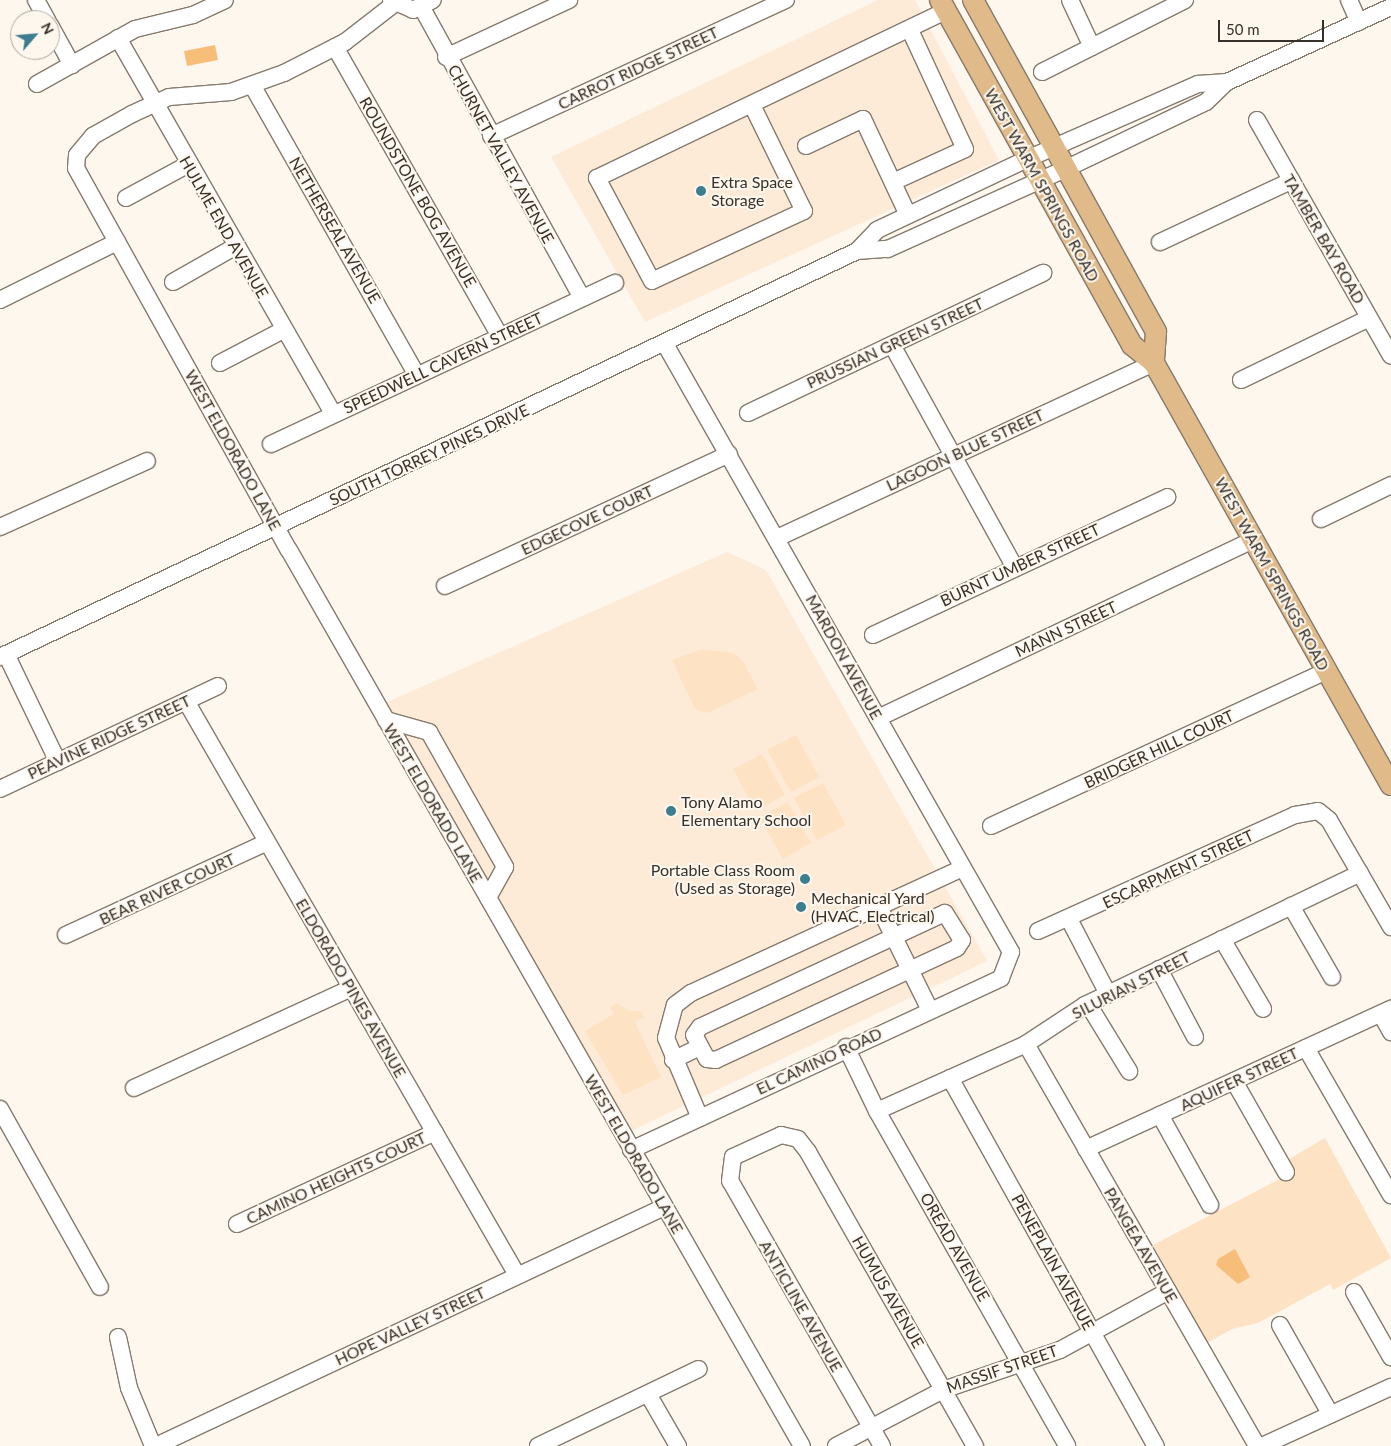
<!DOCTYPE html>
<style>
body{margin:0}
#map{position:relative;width:1391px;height:1446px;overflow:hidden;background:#fef7ee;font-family:Lato,sans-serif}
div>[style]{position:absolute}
.built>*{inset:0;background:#feebd7}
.green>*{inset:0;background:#fde2c3}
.water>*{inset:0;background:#f7be79}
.roads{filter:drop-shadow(1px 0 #867a6d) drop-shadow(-1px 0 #867a6d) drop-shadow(0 1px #867a6d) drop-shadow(0 -1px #867a6d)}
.minor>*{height:16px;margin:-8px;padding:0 8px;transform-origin:8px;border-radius:8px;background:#fff}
.major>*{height:20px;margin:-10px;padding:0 10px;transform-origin:10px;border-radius:10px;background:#e0ba88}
.dots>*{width:14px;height:14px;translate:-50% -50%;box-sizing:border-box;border:2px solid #fef7ee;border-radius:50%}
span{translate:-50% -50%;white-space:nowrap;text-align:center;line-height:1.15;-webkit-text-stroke:4px #fef7ee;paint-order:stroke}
.street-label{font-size:16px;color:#36312b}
.poi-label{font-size:16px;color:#36312b}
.left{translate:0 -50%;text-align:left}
.right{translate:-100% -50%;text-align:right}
.north{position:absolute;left:10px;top:10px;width:50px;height:50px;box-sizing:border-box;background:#fef7ee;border:1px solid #aea8a0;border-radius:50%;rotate:63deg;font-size:14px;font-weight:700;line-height:20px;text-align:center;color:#36312b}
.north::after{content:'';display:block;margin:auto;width:18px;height:22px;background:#3d7d90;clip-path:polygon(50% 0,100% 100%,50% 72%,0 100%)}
.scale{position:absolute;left:1218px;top:20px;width:106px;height:22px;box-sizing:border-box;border:2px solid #36312b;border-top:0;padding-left:6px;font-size:15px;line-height:18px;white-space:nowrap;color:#36312b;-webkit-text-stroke:4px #fef7ee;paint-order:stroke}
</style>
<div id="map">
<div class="built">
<div style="clip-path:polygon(878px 0,915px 0,999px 160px,645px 322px,551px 157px)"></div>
<div style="clip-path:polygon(727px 552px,766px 570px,987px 961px,623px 1135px,378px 706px)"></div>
</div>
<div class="green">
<div style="clip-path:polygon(702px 649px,733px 653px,742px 660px,758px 689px,707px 713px,695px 709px,672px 660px)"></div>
<div style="clip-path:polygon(796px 735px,819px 777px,791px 792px,767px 750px)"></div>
<div style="clip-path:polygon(762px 754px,785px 795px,756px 811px,733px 769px)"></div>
<div style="clip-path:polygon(823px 783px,846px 825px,817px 840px,794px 798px)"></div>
<div style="clip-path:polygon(788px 802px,811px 843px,783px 859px,759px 817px)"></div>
<div style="clip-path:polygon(617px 1003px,629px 1011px,641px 1011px,644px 1017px,635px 1022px,661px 1077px,623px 1095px,585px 1031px,614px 1014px,610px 1008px)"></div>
<div style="clip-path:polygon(1325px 1138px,1391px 1258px,1333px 1290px,1330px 1284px,1258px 1323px,1232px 1329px,1207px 1343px,1153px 1245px,1295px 1171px,1289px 1159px)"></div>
</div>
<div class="water">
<div style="clip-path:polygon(215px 45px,218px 60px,187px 66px,184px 51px)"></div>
<div style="clip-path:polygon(1235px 1249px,1250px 1277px,1238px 1284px,1216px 1265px,1218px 1259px)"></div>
</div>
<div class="roads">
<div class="minor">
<div style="left:36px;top:0;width:23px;rotate:61deg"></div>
<div style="left:391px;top:0;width:24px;rotate:24deg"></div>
<div style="left:413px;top:10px;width:22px;rotate:-27deg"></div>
<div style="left:1070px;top:0;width:52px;rotate:64.9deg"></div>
<div style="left:1349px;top:0;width:24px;rotate:66deg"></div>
<div style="left:394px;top:4px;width:62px;rotate:142.2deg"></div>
<div style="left:345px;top:42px;width:68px;rotate:153.1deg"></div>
<div style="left:284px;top:73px;width:56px;rotate:160.3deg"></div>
<div style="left:231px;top:92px;width:62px;rotate:175.4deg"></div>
<div style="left:169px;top:97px;width:41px;rotate:155.3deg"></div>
<div style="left:132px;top:114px;width:45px;rotate:150.6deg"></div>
<div style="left:93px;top:136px;width:25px;rotate:130deg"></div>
<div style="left:77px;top:155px;width:13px;rotate:94deg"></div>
<div style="left:76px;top:168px;width:437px;rotate:60.9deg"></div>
<div style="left:289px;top:550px;width:1032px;rotate:60.21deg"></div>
<div style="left:422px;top:8px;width:331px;rotate:61.1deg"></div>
<div style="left:50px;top:25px;width:46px;rotate:61.2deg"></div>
<div style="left:118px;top:38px;width:433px;rotate:60.2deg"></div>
<div style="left:335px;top:47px;width:333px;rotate:60.3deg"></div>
<div style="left:446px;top:57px;width:136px;rotate:-24.9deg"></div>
<div style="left:1042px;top:72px;width:160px;rotate:-26.7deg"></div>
<div style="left:37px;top:84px;width:112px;rotate:-29.3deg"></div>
<div style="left:135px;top:29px;width:60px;rotate:-13.6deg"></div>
<div style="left:193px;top:15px;width:35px;rotate:-25deg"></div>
<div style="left:252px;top:85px;width:334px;rotate:60.4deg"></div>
<div style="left:752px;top:105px;width:118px;rotate:63.9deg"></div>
<div style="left:804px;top:211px;width:167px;rotate:155.3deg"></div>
<div style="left:652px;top:281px;width:117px;rotate:-118.1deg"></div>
<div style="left:597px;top:178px;width:387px;rotate:-25.6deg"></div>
<div style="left:1257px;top:120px;width:271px;rotate:60.4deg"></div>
<div style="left:491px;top:136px;width:325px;rotate:-24.8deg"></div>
<div style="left:806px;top:146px;width:63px;rotate:-25.3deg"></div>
<div style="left:863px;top:119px;width:106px;rotate:64.9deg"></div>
<div style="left:893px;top:182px;width:79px;rotate:-24.6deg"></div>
<div style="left:965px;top:149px;width:131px;rotate:-114.8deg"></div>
<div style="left:126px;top:198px;width:72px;rotate:-28.4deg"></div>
<div style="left:1160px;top:242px;width:145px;rotate:-25deg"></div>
<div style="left:857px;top:251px;width:31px;rotate:-4deg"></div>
<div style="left:888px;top:249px;width:194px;rotate:-24.3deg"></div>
<div style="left:1065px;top:169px;width:156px;rotate:-25.4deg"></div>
<div style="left:1206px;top:102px;width:29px;rotate:-44deg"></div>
<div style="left:1227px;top:82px;width:180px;rotate:-24.6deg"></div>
<div style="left:173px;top:282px;width:73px;rotate:-29.7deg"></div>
<div style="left:0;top:300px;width:131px;rotate:-26.4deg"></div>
<div style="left:892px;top:345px;width:252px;rotate:61.1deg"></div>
<div style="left:220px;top:363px;width:71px;rotate:-27.6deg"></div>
<div style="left:1241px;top:380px;width:142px;rotate:-25.8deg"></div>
<div style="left:748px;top:413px;width:327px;rotate:-25.4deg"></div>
<div style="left:271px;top:444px;width:380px;rotate:-25.1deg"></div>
<div style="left:1321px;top:519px;width:78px;rotate:-25.9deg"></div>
<div style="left:0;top:527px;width:161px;rotate:-24.2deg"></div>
<div style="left:777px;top:538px;width:416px;rotate:-24.9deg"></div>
<div style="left:445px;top:586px;width:313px;rotate:-24.9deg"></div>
<div style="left:873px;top:635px;width:325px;rotate:-25.1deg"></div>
<div style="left:6px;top:654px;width:120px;rotate:64.3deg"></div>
<div style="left:0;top:657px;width:948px;rotate:-25.35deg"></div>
<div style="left:857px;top:251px;width:29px;rotate:-46deg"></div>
<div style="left:877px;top:230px;width:166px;rotate:-25.3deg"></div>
<div style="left:1027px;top:159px;width:187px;rotate:-23.7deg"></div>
<div style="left:1198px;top:84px;width:29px;rotate:-4deg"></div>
<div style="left:186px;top:701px;width:663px;rotate:60.03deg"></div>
<div style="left:878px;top:718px;width:415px;rotate:-25.4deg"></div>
<div style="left:386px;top:720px;width:45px;rotate:15.6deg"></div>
<div style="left:429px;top:732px;width:155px;rotate:60.6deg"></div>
<div style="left:505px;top:867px;width:35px;rotate:119deg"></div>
<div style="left:0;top:789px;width:241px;rotate:-25.3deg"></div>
<div style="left:991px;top:826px;width:370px;rotate:-24.8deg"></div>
<div style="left:1291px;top:906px;width:82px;rotate:60deg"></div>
<div style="left:879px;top:907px;width:115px;rotate:63.7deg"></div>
<div style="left:945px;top:913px;width:32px;rotate:58deg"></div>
<div style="left:962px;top:940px;width:9px;rotate:122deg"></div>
<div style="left:957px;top:948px;width:266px;rotate:155.1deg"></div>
<div style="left:716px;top:1060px;width:9px;rotate:-174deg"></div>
<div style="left:707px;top:1059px;width:27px;rotate:-118deg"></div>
<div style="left:694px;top:1035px;width:10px;rotate:-53deg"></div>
<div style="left:700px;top:1027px;width:270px;rotate:-25deg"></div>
<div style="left:1069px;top:919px;width:85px;rotate:62.5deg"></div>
<div style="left:1038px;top:931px;width:282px;rotate:-24.3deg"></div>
<div style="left:1295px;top:815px;width:23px;rotate:-10deg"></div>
<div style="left:1318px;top:811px;width:14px;rotate:39deg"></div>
<div style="left:1329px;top:820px;width:124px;rotate:59.9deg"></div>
<div style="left:66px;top:935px;width:221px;rotate:-24.8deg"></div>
<div style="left:1222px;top:939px;width:81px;rotate:59.6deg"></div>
<div style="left:1159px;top:969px;width:77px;rotate:62.1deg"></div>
<div style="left:1088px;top:1004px;width:79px;rotate:58.5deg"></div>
<div style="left:1381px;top:1014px;width:21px;rotate:61deg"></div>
<div style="left:1026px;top:1044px;width:464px;rotate:60.1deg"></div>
<div style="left:846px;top:1047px;width:71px;rotate:64.2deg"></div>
<div style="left:877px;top:1111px;width:385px;rotate:60.4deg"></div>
<div style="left:1306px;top:1048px;width:170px;rotate:60deg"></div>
<div style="left:673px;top:1060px;width:30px;rotate:-26deg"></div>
<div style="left:950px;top:1078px;width:422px;rotate:60.8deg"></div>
<div style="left:1234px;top:1081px;width:105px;rotate:60.3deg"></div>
<div style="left:134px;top:1088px;width:239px;rotate:-24.7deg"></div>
<div style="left:0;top:1109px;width:204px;rotate:60.7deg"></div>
<div style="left:877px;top:1111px;width:163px;rotate:-24.2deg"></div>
<div style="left:1026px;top:1044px;width:71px;rotate:-33.5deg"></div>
<div style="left:1085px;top:1005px;width:305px;rotate:-25.6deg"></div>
<div style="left:1160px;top:1115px;width:103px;rotate:60.9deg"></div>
<div style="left:700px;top:1118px;width:87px;rotate:-113deg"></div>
<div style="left:666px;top:1038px;width:34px;rotate:-75deg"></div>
<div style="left:675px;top:1005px;width:20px;rotate:-37deg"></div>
<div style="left:691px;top:993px;width:299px;rotate:-24.7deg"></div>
<div style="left:1086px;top:1149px;width:336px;rotate:-24.7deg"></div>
<div style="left:631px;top:1150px;width:408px;rotate:-24.9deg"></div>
<div style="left:1001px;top:978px;width:28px;rotate:-69deg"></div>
<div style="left:1011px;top:952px;width:700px;rotate:-119.64deg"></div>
<div style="left:237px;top:1224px;width:218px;rotate:-24.9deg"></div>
<div style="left:1354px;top:1292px;width:75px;rotate:60.4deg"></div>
<div style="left:1280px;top:1325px;width:103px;rotate:60.5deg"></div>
<div style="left:118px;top:1337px;width:52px;rotate:77.8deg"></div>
<div style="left:129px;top:1388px;width:63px;rotate:67.5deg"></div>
<div style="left:648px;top:1394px;width:60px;rotate:60deg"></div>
<div style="left:156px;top:1446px;width:561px;rotate:-25.2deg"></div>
<div style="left:538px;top:1446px;width:178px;rotate:-25.6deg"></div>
<div style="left:836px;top:1446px;width:121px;rotate:-27.6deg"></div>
<div style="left:943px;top:1390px;width:124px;rotate:-18.9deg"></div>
<div style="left:1060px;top:1350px;width:123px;rotate:-28.6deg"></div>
<div style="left:882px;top:1446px;width:305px;rotate:-119.8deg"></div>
<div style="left:730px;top:1181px;width:24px;rotate:-83deg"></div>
<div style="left:733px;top:1157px;width:53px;rotate:-24.6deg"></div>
<div style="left:781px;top:1135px;width:17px;rotate:13deg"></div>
<div style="left:798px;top:1139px;width:16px;rotate:52deg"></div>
<div style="left:808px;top:1152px;width:338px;rotate:60.4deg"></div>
<div style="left:1262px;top:1446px;width:142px;rotate:-24.6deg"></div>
</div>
<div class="major">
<div style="left:940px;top:0;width:395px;rotate:60.9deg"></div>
<div style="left:1132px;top:345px;width:28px;rotate:39deg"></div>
<div style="left:1154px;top:363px;width:484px;rotate:60.7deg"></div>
<div style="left:973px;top:0;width:379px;rotate:61.1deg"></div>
<div style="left:1156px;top:332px;width:31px;rotate:94deg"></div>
</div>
</div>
<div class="dots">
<div style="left:701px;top:191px;background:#3d7d90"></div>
<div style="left:671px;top:811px;background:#3d7d90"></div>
<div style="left:805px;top:879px;background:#3d7d90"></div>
<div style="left:801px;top:907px;background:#3d7d90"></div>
</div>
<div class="street-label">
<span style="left:638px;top:68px;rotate:-25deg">CARROT RIDGE STREET</span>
<span style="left:501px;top:154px;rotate:61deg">CHURNET VALLEY AVENUE</span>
<span style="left:1042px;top:185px;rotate:61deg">WEST WARM SPRINGS ROAD</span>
<span style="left:418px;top:192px;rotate:60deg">ROUNDSTONE BOG AVENUE</span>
<span style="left:224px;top:227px;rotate:60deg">HULME END AVENUE</span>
<span style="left:335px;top:230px;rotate:60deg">NETHERSEAL AVENUE</span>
<span style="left:1324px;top:239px;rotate:60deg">TAMBER BAY ROAD</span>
<span style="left:895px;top:343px;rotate:-25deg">PRUSSIAN GREEN STREET</span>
<span style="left:443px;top:363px;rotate:-25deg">SPEEDWELL CAVERN STREET</span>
<span style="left:233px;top:450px;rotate:61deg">WEST ELDORADO LANE</span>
<span style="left:965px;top:450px;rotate:-25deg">LAGOON BLUE STREET</span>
<span style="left:429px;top:455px;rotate:-25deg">SOUTH TORREY PINES DRIVE</span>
<span style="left:587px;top:520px;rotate:-25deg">EDGECOVE COURT</span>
<span style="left:1020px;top:565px;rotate:-25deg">BURNT UMBER STREET</span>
<span style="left:1272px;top:574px;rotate:61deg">WEST WARM SPRINGS ROAD</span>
<span style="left:1066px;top:629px;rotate:-25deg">MANN STREET</span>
<span style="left:844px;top:657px;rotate:61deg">MARDON AVENUE</span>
<span style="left:109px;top:737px;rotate:-25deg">PEAVINE RIDGE STREET</span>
<span style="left:1159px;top:749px;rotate:-25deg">BRIDGER HILL COURT</span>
<span style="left:433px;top:803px;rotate:60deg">WEST ELDORADO LANE</span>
<span style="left:1178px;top:869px;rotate:-25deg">ESCARPMENT STREET</span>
<span style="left:167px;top:889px;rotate:-25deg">BEAR RIVER COURT</span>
<span style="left:1131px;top:985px;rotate:-27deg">SILURIAN STREET</span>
<span style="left:351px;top:988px;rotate:60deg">ELDORADO PINES AVENUE</span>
<span style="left:819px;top:1061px;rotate:-25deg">EL CAMINO ROAD</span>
<span style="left:1239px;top:1079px;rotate:-25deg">AQUIFER STREET</span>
<span style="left:634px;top:1154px;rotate:60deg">WEST ELDORADO LANE</span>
<span style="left:336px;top:1178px;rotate:-25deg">CAMINO HEIGHTS COURT</span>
<span style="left:1141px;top:1245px;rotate:60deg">PANGEA AVENUE</span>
<span style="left:955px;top:1247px;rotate:60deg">OREAD AVENUE</span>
<span style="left:1053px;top:1262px;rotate:61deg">PENEPLAIN AVENUE</span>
<span style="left:888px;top:1292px;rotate:60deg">HUMUS AVENUE</span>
<span style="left:801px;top:1306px;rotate:60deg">ANTICLINE AVENUE</span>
<span style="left:410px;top:1326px;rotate:-25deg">HOPE VALLEY STREET</span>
<span style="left:1002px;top:1369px;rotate:-19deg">MASSIF STREET</span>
</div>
<div class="poi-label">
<span class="left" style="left:711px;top:191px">Extra Space<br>Storage</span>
<span class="left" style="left:681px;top:811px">Tony Alamo<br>Elementary School</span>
<span class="right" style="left:795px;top:879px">Portable Class Room<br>(Used as Storage)</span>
<span class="left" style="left:811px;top:907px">Mechanical Yard<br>(HVAC, Electrical)</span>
</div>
<div class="north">N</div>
<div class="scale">50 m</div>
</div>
